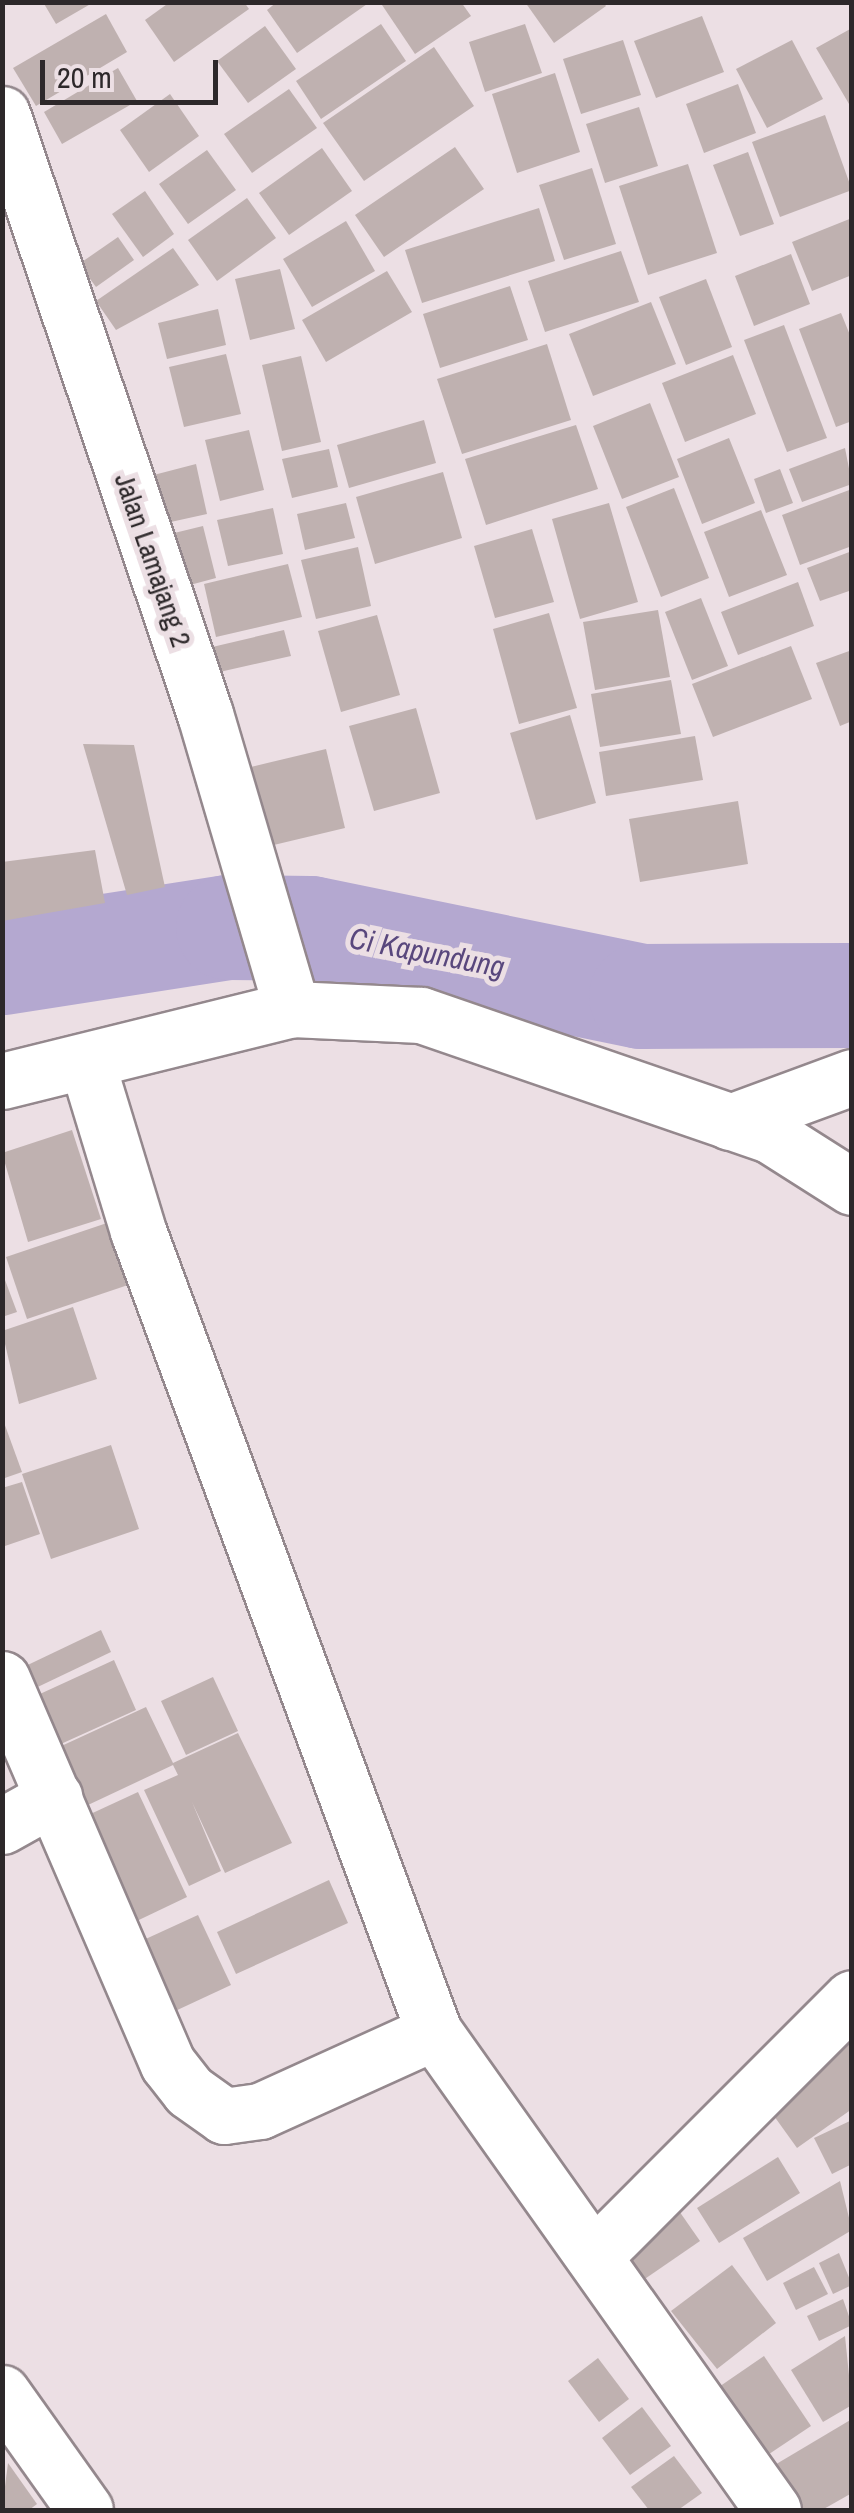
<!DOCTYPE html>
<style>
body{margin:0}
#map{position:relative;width:854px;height:2513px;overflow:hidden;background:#ecdfe4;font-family:"Archivo Narrow",sans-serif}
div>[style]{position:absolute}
.river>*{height:105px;margin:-52.5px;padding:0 52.5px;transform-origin:52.5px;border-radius:52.5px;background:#b4a8d0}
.building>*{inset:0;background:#bfb1b0}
.roads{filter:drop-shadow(2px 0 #94888d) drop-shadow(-2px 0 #94888d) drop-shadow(0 2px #94888d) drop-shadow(0 -2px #94888d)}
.street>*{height:55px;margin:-27.5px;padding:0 27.5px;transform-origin:27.5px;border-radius:27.5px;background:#fff}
span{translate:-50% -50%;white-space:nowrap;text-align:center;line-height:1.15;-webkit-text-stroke:10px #ecdfe4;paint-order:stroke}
.street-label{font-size:28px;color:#2d282a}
.water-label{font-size:30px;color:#59477d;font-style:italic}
.frame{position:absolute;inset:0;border:5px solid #2d282a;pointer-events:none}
.scale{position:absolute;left:40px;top:60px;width:178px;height:45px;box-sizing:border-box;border:5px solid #2d282a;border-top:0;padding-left:12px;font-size:30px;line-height:35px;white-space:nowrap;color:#2d282a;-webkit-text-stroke:8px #ecdfe4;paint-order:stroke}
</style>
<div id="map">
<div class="river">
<div style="left:2px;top:962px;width:229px;rotate:-8.8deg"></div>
<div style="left:228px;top:927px;width:82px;rotate:0.7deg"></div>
<div style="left:310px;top:928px;width:338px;rotate:11.6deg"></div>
<div style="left:641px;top:996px;width:211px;rotate:-0.3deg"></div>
</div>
<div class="building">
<div style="clip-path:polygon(43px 2px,94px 2px,56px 24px)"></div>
<div style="clip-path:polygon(170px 2px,244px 2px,249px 9px,174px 62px,145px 20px)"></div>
<div style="clip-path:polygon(277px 2px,370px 2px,297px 53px,267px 10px)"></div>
<div style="clip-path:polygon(380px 2px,461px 2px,471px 16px,415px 54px)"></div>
<div style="clip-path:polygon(525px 2px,603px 2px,606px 6px,554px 43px)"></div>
<div style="clip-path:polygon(106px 14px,127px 52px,36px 106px,13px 68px)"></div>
<div style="clip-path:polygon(702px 16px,724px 72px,656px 98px,634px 41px)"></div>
<div style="clip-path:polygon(381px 24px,406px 61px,321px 119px,296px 81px)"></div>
<div style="clip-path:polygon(525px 24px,542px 73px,485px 92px,469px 42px)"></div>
<div style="clip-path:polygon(265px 26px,296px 69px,248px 103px,217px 61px)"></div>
<div style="clip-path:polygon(852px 28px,852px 109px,816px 48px)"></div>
<div style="clip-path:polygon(623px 40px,641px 95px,581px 114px,563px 59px)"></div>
<div style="clip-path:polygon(792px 40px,823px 99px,767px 128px,736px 69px)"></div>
<div style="clip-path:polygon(434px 47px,474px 106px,364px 181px,323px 123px)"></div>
<div style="clip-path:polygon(118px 68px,137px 101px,62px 144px,44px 112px)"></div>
<div style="clip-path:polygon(555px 73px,580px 152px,517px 173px,492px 94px)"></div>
<div style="clip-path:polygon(738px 84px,756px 133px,704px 153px,686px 104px)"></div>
<div style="clip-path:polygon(289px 89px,317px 128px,252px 173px,224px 134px)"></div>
<div style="clip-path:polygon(170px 94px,199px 136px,149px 172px,120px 130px)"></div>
<div style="clip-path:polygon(639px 107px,658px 166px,605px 183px,586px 124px)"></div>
<div style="clip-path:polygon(825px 115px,852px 190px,780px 217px,752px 142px)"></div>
<div style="clip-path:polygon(455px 147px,484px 189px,384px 257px,355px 215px)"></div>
<div style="clip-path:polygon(322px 148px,352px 191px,289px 235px,259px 193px)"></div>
<div style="clip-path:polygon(207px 150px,236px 190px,188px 224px,159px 184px)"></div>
<div style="clip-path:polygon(748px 152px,774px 224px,740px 236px,713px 165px)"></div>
<div style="clip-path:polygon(688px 164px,717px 253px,648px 275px,619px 186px)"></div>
<div style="clip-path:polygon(592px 168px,616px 244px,564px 260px,539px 185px)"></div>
<div style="clip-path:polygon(145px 191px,174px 234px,143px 257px,112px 214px)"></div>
<div style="clip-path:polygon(247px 198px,276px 238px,217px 281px,188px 240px)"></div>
<div style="clip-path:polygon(539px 208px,555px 261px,422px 303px,405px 250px)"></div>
<div style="clip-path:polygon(852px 218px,852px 275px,812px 291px,792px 242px)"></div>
<div style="clip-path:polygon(346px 221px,375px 271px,312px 307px,283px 259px)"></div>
<div style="clip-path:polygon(118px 237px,134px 260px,96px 287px,79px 264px)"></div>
<div style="clip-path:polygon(173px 248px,199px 285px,116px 330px,96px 301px)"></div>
<div style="clip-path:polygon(621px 251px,639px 302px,545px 332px,528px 281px)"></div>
<div style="clip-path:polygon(791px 254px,810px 304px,754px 326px,735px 276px)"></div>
<div style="clip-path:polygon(280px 269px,295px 329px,250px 340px,235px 279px)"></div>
<div style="clip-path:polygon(387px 271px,412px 312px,326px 362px,302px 320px)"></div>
<div style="clip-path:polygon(706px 279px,732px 347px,686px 365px,659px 297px)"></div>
<div style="clip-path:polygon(510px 286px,528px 340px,440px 368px,423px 314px)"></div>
<div style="clip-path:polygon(651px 302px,676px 364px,593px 396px,569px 334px)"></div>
<div style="clip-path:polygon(218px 309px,226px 345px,167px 359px,158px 323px)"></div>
<div style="clip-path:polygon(841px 313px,852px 340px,852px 421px,836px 427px,799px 329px)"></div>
<div style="clip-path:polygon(784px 325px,827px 438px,787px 452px,744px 340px)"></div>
<div style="clip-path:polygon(547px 344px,571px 420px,462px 454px,437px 379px)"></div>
<div style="clip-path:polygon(226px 354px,241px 414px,184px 427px,169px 367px)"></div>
<div style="clip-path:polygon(733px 355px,756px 414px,685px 442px,662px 383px)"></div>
<div style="clip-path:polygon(301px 356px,321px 442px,282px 451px,262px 365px)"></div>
<div style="clip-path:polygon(650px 403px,679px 477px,622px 499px,593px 426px)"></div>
<div style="clip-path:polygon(424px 420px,436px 463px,349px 488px,337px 445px)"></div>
<div style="clip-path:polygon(576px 425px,598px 489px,486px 525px,465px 459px)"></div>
<div style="clip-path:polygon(249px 430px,264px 490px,220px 501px,205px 440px)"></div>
<div style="clip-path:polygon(729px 438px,755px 503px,702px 524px,677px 459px)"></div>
<div style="clip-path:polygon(845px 448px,852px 484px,802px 502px,789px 469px)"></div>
<div style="clip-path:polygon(329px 449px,338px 487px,292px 498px,282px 459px)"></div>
<div style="clip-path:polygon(196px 464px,207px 514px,157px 525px,146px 477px)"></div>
<div style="clip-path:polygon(780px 469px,793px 503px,766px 513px,754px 479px)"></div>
<div style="clip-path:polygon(443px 472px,462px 538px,375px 564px,356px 497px)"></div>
<div style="clip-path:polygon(674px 488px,709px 578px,661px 597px,626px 507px)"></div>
<div style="clip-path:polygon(852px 489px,852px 546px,800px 565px,782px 515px)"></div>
<div style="clip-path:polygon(346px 503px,355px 538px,305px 550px,297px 514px)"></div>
<div style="clip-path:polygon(609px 503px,638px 602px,580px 619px,552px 519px)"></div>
<div style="clip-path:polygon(273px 508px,283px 554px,228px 566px,217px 520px)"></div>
<div style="clip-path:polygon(761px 510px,787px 575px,729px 597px,704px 532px)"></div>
<div style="clip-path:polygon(203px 526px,216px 578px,175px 589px,162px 536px)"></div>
<div style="clip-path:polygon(532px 529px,554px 602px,495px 618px,474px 546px)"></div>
<div style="clip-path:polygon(358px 547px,371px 606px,316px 619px,301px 560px)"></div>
<div style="clip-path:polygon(852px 551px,852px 590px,820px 601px,807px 568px)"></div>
<div style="clip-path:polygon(288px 564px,302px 617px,216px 637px,204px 584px)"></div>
<div style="clip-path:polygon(798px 582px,814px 626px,738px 655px,721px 612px)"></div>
<div style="clip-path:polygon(701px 598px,728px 666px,692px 680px,665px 612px)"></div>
<div style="clip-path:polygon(658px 610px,670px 677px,595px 690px,583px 622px)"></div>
<div style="clip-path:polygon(549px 613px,577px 708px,519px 724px,493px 629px)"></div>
<div style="clip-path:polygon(377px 615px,400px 695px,341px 712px,318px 631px)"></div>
<div style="clip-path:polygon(284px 630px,291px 656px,215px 673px,208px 648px)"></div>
<div style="clip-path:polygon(791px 646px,812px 699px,713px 737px,692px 684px)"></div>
<div style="clip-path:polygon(852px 650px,852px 721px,840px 726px,816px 663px)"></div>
<div style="clip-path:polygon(671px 680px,681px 734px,600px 747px,591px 694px)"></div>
<div style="clip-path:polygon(416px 708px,440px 793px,374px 811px,349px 726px)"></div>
<div style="clip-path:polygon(570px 715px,596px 803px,536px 820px,510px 733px)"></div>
<div style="clip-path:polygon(695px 736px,703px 780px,606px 796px,599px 752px)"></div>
<div style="clip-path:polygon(83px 744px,134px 745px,165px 887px,127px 895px)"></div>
<div style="clip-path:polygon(326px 749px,345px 828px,257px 849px,238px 770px)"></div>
<div style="clip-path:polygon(738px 801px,748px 864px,640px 882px,629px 819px)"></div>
<div style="clip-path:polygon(95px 850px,105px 903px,2px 921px,2px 862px)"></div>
<div style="clip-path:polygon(72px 1130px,101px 1219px,28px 1242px,2px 1153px)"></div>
<div style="clip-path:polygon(107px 1223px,128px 1285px,27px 1319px,6px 1257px)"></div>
<div style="clip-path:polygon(2px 1272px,17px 1312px,2px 1317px)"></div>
<div style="clip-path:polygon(73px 1307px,97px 1379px,19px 1404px,2px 1331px)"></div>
<div style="clip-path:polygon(2px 1417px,22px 1472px,2px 1479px)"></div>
<div style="clip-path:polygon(111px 1445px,139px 1529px,51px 1559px,22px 1474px)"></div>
<div style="clip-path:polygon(22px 1482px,40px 1534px,2px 1547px,2px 1488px)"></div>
<div style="clip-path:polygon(101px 1630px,111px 1652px,23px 1694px,13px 1672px)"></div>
<div style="clip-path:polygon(114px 1660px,136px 1710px,52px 1748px,29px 1699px)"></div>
<div style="clip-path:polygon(213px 1677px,238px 1731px,186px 1755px,161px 1701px)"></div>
<div style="clip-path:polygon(146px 1707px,173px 1763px,238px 1733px,292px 1843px,225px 1873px,192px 1802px,221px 1871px,189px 1886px,144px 1790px,178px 1775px,173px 1765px,71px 1813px,44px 1754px)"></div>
<div style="clip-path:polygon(138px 1792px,187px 1897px,120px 1929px,71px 1823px)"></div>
<div style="clip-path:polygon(329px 1880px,348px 1923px,236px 1974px,217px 1932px)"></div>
<div style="clip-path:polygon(198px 1915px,231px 1985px,158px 2019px,126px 1948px)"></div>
<div style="clip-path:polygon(852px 2029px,852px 2109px,797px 2148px,759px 2095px)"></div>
<div style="clip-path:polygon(852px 2120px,852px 2164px,832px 2174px,814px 2138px)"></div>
<div style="clip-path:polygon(778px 2157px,800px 2193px,719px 2243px,697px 2208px)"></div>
<div style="clip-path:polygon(840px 2181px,852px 2230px,767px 2281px,743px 2238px)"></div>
<div style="clip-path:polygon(677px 2208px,700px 2241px,636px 2285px,613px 2250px)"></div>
<div style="clip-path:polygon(839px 2253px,852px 2285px,833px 2294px,819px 2263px)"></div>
<div style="clip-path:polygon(732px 2265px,776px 2323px,717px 2369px,671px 2311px)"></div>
<div style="clip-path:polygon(814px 2267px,828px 2294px,796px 2310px,783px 2283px)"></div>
<div style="clip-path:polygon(843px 2299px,852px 2325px,819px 2341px,807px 2316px)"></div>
<div style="clip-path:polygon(845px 2336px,852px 2405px,823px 2422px,791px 2370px)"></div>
<div style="clip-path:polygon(764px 2356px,811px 2426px,760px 2460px,713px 2391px)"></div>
<div style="clip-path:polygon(598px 2358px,629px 2399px,599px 2422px,568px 2381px)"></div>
<div style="clip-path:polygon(642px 2407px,671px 2446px,630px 2475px,602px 2438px)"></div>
<div style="clip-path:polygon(852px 2419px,852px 2493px,822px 2510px,800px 2510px,773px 2466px)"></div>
<div style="clip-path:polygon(674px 2456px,702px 2493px,678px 2510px,649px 2510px,631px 2487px)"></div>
<div style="clip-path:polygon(8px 2463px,37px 2504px,29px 2510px,2px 2510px)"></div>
</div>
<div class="roads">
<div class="street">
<div style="left:2px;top:114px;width:633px;rotate:71.31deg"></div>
<div style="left:205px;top:714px;width:308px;rotate:73.6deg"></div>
<div style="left:87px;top:1063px;width:176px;rotate:73.1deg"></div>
<div style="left:138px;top:1231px;width:854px;rotate:69.72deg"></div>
<div style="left:434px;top:2032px;width:586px;rotate:54.66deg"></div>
<div style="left:2px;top:1081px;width:299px;rotate:-13.9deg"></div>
<div style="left:292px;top:1009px;width:129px;rotate:2.7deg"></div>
<div style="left:421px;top:1015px;width:369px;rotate:19deg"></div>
<div style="left:770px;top:1135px;width:97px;rotate:32.4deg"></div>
<div style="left:730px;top:1122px;width:130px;rotate:-20.2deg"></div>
<div style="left:2px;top:1679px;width:419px;rotate:66.7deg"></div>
<div style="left:168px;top:2064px;width:34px;rotate:52deg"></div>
<div style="left:189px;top:2091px;width:43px;rotate:35.5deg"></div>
<div style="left:224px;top:2116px;width:36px;rotate:-8deg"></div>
<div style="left:260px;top:2111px;width:191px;rotate:-24.4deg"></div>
<div style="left:2px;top:1826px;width:60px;rotate:-29.1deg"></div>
<div style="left:595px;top:2255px;width:363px;rotate:-45deg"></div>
<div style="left:2px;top:2393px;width:143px;rotate:54.6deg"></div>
</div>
</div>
<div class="street-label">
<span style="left:153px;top:560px;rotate:71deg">Jalan Lamajang 2</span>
</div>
<div class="water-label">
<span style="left:427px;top:952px;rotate:11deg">Ci Kapundung</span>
</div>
<div class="frame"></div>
<div class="scale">20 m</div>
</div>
